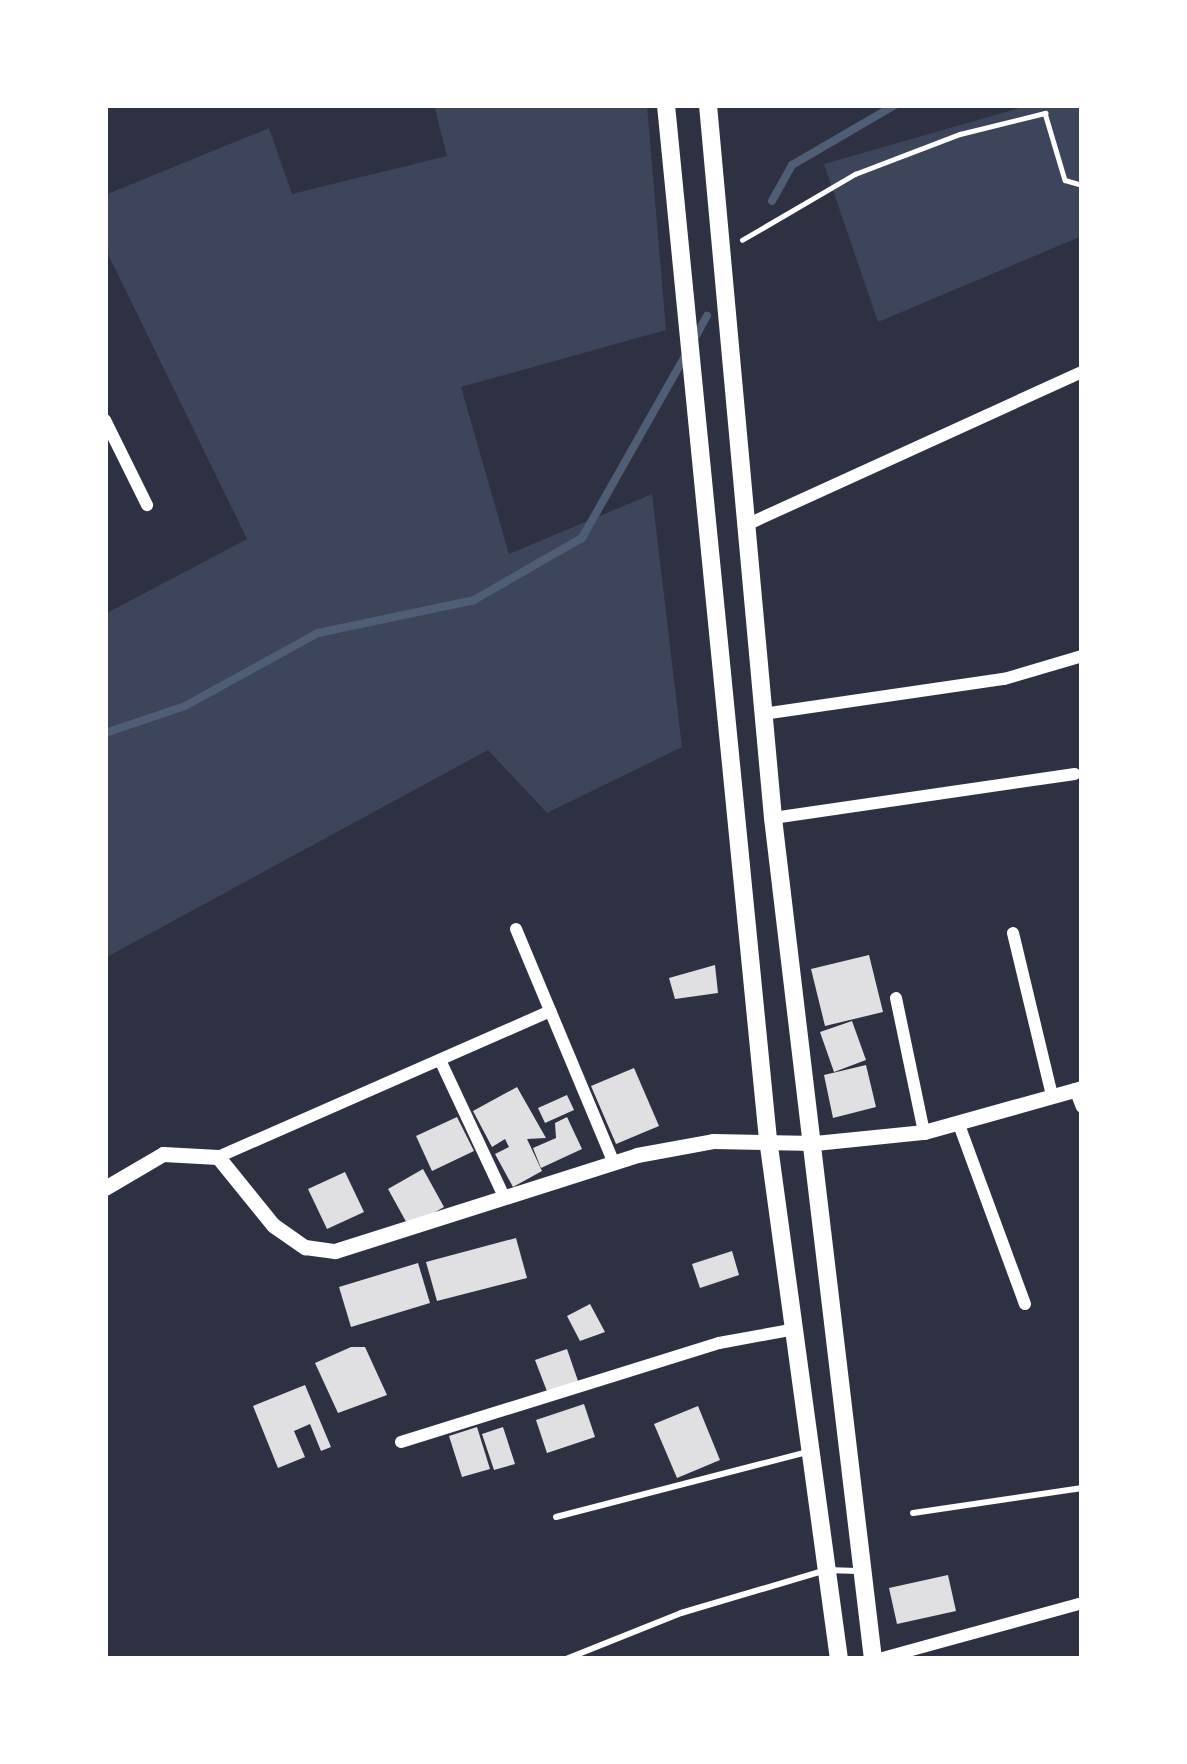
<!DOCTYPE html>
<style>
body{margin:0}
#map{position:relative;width:1187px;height:1764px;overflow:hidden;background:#2d3142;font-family:Jost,sans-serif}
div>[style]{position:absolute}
.green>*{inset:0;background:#3c4559}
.stream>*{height:8px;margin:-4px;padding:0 4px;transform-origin:4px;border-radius:4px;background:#4f5d75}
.building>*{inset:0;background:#e0e0e3}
.path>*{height:4.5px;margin:-2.25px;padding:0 2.25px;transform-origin:2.25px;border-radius:2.25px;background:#fff}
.service>*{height:6px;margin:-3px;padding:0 3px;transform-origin:3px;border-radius:3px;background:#fff}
.minor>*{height:12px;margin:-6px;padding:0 6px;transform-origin:6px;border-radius:6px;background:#fff}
.tertiary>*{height:15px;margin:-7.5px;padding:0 7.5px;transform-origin:7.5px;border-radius:7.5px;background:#fff}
.primary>*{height:18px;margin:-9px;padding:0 9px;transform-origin:9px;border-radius:9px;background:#fff}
span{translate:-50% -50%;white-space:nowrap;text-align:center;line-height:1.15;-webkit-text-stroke:9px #fff;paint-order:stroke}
.frame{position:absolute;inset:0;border:108px solid #fff;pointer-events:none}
</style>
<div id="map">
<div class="green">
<div style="clip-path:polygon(434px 105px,647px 105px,666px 330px,461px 387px,509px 554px,652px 494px,682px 747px,547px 813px,488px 750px,105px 958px,105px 614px,247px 539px,105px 248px,105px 195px,269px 128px,292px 194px,447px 156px)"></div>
<div style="clip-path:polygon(1030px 105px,1082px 105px,1082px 236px,878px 322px,824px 164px)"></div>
</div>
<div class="stream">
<div style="left:772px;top:201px;width:41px;rotate:-60.9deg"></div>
<div style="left:792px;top:165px;width:119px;rotate:-30.2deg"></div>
<div style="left:693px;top:341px;width:29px;rotate:-61deg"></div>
<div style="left:105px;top:733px;width:84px;rotate:-18.6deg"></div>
<div style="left:185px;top:706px;width:152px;rotate:-28.8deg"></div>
<div style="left:318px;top:633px;width:159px;rotate:-11.9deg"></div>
<div style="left:474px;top:600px;width:125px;rotate:-29.9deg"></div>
<div style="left:582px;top:538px;width:211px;rotate:-60.5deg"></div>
</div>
<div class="building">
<div style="clip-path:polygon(869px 955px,883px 1012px,825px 1026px,811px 969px)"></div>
<div style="clip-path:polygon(715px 965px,718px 993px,675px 999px,669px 978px)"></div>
<div style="clip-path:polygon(852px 1021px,866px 1060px,834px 1072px,820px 1032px)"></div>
<div style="clip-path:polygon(866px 1065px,876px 1107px,833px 1118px,824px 1075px)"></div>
<div style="clip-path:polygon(634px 1068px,659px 1126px,616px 1144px,591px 1086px)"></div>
<div style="clip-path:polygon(517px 1087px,546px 1138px,527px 1139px,542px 1171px,513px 1187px,495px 1154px,509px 1147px,505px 1139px,492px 1147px,473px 1111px)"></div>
<div style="clip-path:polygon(567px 1095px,574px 1110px,545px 1123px,538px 1108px)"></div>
<div style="clip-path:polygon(457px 1117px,474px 1151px,432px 1171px,416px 1136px)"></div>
<div style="clip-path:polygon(567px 1117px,582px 1149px,541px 1168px,533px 1148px,556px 1138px,555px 1123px)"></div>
<div style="clip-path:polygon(423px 1169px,444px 1207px,409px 1227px,388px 1189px)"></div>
<div style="clip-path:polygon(345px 1172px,364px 1212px,327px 1229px,308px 1189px)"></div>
<div style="clip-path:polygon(516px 1238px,527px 1278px,437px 1301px,426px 1262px)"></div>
<div style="clip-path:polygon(732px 1251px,739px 1275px,700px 1288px,692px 1264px)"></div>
<div style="clip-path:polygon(418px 1263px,430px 1303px,351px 1327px,339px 1287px)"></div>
<div style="clip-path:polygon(590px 1304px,605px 1332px,580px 1341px,567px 1316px)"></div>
<div style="clip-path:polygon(351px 1347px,365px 1347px,387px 1395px,338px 1413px,315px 1363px)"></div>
<div style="clip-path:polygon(567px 1349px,579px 1384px,548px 1394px,535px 1360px)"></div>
<div style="clip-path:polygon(305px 1385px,331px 1447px,321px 1451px,310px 1424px,294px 1431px,305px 1457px,278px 1468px,253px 1406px)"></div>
<div style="clip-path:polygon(584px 1404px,595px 1437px,547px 1453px,536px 1420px)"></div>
<div style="clip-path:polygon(698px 1406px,720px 1460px,677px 1478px,654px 1424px)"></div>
<div style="clip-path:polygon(477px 1427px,490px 1469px,462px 1477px,449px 1436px)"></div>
<div style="clip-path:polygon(503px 1427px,515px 1464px,494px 1470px,482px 1434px)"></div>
<div style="clip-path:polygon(948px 1575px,956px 1611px,897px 1624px,889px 1588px)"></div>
</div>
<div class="path">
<div style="left:742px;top:240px;width:131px;rotate:-30.3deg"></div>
<div style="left:855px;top:174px;width:112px;rotate:-20.9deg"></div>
<div style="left:960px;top:134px;width:88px;rotate:-13.9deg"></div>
<div style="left:1045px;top:113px;width:70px;rotate:73.4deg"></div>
<div style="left:1065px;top:180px;width:18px;rotate:16deg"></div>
</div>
<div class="service">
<div style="left:913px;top:1513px;width:171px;rotate:-8.4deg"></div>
<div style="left:556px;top:1517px;width:259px;rotate:-14.5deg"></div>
<div style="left:566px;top:1659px;width:124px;rotate:-21.8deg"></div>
<div style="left:681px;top:1613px;width:151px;rotate:-16.5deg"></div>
<div style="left:826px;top:1570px;width:32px;rotate:2deg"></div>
</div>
<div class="minor">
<div style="left:105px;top:420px;width:95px;rotate:63.7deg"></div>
<div style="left:746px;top:525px;width:369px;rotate:-24.5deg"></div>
<div style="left:763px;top:714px;width:244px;rotate:-8.3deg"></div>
<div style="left:1004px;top:679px;width:81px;rotate:-16.4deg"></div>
<div style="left:773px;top:818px;width:305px;rotate:-8.3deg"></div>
<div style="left:516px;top:929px;width:254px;rotate:67.3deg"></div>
<div style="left:1013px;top:933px;width:168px;rotate:76.5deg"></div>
<div style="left:896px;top:998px;width:137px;rotate:78.2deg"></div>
<div style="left:440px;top:1060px;width:153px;rotate:64.9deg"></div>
<div style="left:1075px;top:1089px;width:19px;rotate:69deg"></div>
<div style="left:958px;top:1122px;width:194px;rotate:69.8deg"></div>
<div style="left:218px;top:1157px;width:363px;rotate:-23.7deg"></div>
<div style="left:401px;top:1442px;width:333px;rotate:-17.3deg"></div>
<div style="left:719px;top:1343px;width:77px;rotate:-10.4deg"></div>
<div style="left:879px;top:1659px;width:211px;rotate:-15.4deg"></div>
</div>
<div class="tertiary">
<div style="left:105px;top:1188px;width:67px;rotate:-30.4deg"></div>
<div style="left:163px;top:1154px;width:55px;rotate:3.1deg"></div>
<div style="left:218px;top:1157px;width:87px;rotate:51deg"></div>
<div style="left:273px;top:1225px;width:39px;rotate:35deg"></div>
<div style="left:305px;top:1247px;width:30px;rotate:8deg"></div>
<div style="left:335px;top:1251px;width:317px;rotate:-17.6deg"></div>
<div style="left:637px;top:1155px;width:77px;rotate:-10.4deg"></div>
<div style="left:713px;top:1141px;width:102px;rotate:1.1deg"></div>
<div style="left:815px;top:1143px;width:110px;rotate:-5.8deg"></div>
<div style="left:924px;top:1132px;width:164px;rotate:-15.6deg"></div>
</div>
<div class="primary">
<div style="left:666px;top:105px;width:1039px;rotate:84.37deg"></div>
<div style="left:768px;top:1139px;width:525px;rotate:82.23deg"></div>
<div style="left:708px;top:105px;width:716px;rotate:84.79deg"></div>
<div style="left:773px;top:818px;width:847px;rotate:83.22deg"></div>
</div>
<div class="frame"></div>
</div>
